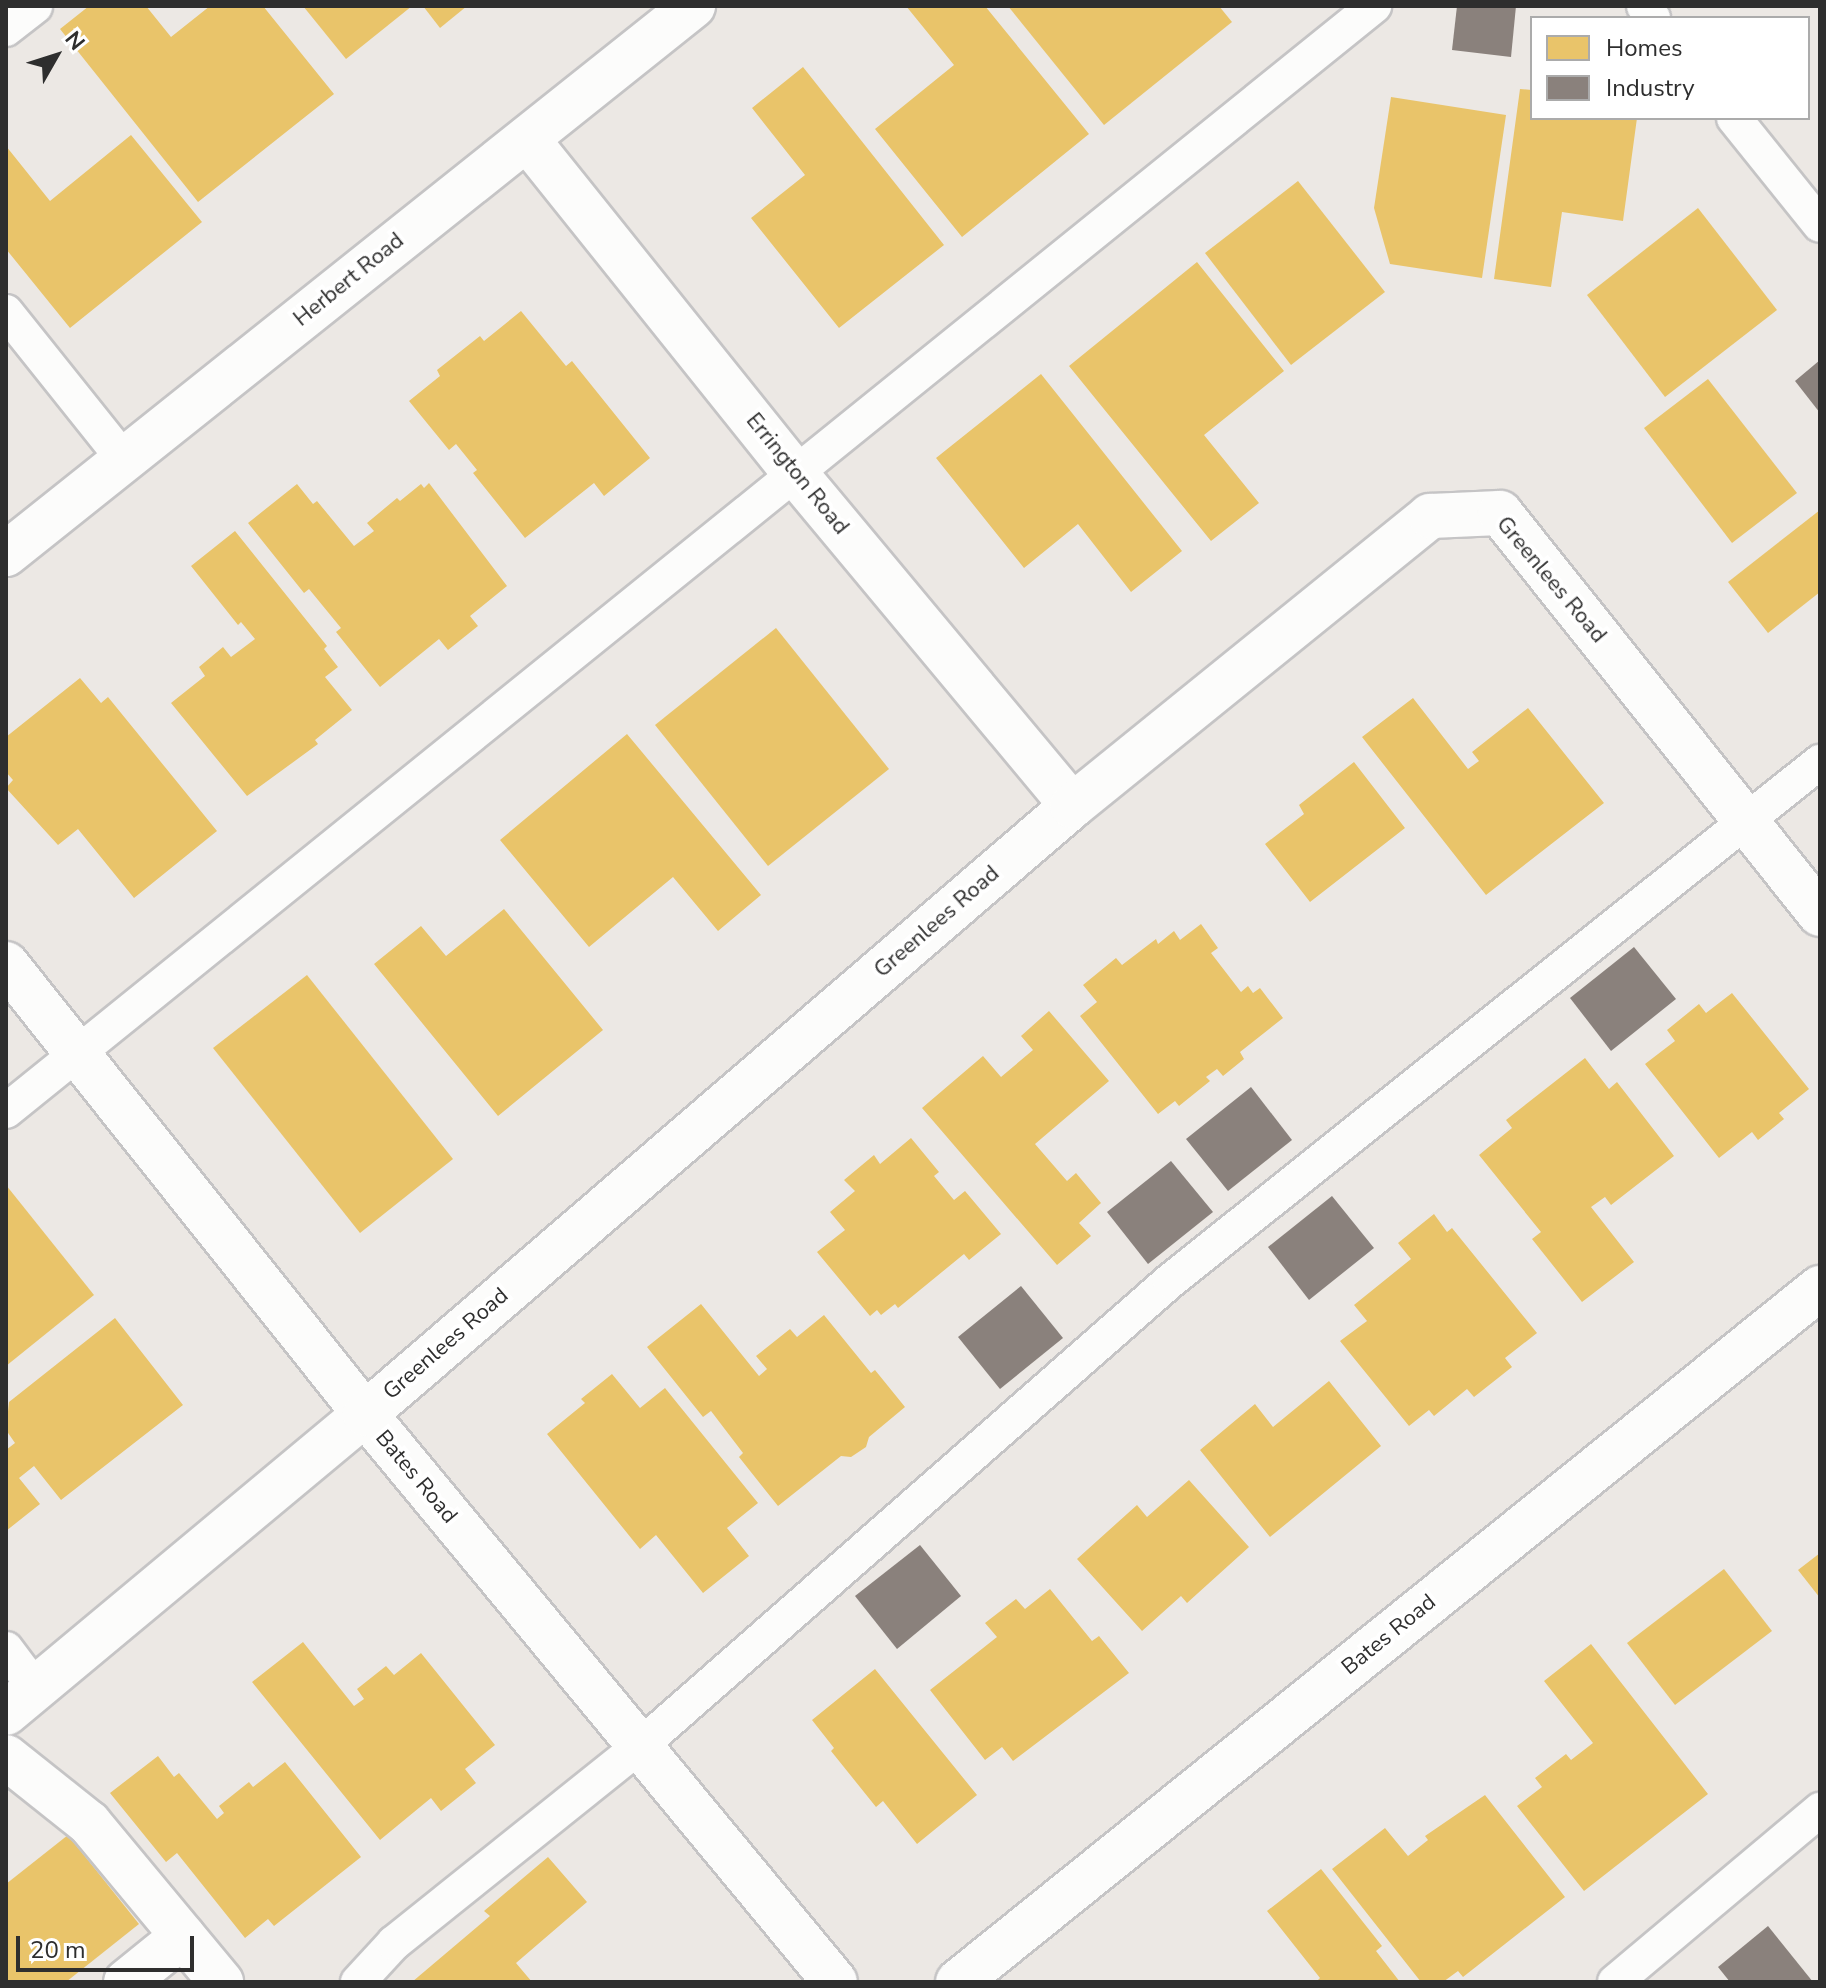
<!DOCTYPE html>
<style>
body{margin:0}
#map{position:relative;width:1826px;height:1988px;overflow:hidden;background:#ece8e4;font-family:"Nunito Sans",sans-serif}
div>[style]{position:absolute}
.homes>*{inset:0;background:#e9c46a}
.industry>*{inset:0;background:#8a817c}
.roads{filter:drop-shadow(2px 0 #c5c4c5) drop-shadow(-2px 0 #c5c4c5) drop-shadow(0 2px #c5c4c5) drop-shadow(0 -2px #c5c4c5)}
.service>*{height:34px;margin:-17px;padding:0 17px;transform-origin:17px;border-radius:17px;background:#fcfcfb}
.minor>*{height:44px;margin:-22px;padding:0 22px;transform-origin:22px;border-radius:22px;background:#fcfcfb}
span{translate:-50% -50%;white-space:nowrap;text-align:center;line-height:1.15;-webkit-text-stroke:8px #fff;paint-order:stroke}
.street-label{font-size:22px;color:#2e2e2e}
.frame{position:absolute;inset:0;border:8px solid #2e2e2e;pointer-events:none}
.legend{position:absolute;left:1530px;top:16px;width:280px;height:104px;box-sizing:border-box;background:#fff;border:2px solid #ababab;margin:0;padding:10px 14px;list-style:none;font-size:24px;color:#2e2e2e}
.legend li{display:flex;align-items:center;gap:16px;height:40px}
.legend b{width:40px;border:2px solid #ababab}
.north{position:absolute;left:16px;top:16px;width:80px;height:80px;-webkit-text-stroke:6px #fff;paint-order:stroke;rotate:51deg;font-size:22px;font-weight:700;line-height:32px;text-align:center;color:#2e2e2e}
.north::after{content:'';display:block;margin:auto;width:28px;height:36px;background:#2e2e2e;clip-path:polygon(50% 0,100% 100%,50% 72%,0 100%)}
.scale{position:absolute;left:16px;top:1936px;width:178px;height:36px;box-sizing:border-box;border:4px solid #2e2e2e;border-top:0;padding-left:10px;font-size:24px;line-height:28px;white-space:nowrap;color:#2e2e2e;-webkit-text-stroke:6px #fff;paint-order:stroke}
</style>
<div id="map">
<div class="homes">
<div style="clip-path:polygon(89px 6px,146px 6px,171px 37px,210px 6px,263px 6px,334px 94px,198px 202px,60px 29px)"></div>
<div style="clip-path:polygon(303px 6px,412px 6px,346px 59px)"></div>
<div style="clip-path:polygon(423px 6px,467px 6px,440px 28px)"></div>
<div style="clip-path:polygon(906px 6px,985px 6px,1089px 134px,962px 237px,875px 129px,954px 65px)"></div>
<div style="clip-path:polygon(1008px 6px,1219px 6px,1232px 22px,1104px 125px)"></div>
<div style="clip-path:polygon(803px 67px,944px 245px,839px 328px,751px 218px,805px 175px,752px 108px)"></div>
<div style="clip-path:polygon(1520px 89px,1532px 90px,1532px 118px,1637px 118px,1623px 221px,1562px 212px,1551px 287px,1494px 279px)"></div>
<div style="clip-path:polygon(1391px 97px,1506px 115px,1482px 278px,1390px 264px,1374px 208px)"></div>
<div style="clip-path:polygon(131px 135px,202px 222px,70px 328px,6px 249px,6px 146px,50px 201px)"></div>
<div style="clip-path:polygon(1298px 181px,1385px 292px,1291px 365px,1205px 253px)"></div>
<div style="clip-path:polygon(1698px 208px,1777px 310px,1665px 397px,1587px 295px)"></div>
<div style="clip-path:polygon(1197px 262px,1284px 371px,1204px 435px,1259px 503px,1211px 541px,1069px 366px)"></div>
<div style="clip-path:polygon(521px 311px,566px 366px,572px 361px,650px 458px,604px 496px,594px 483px,525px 538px,473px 473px,477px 470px,456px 444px,449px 450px,409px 401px,440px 376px,437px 370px,480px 336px,484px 341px)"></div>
<div style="clip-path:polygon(1041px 374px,1182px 551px,1131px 592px,1078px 524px,1024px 568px,936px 458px)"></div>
<div style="clip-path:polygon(1708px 379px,1797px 493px,1732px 543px,1644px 428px)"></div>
<div style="clip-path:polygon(429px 483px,507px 586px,470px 616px,478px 626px,448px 650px,439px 639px,380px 687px,336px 632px,341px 628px,309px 589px,304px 593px,248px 523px,297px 484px,313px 504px,317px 501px,354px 546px,374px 531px,367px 523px,397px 498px,400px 501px,421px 484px,424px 488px)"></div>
<div style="clip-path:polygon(1820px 510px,1820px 592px,1768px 633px,1728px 582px)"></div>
<div style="clip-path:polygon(235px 531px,327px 646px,324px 649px,338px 667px,325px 677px,352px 710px,315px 740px,318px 744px,247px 796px,171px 703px,205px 676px,199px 667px,223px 647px,231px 657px,255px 639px,241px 622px,238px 625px,191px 566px)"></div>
<div style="clip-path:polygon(776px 628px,889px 769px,768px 866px,655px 725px)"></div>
<div style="clip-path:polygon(80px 678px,101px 703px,108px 697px,217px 831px,134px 898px,78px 829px,58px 845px,6px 788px,13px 780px,6px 772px,6px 737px)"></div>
<div style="clip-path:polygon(1413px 698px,1468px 769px,1479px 761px,1472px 752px,1528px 708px,1604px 803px,1486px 895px,1362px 737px)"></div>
<div style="clip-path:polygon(627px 734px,761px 895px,718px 931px,673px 877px,589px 947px,500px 840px)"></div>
<div style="clip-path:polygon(1354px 762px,1405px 828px,1310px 902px,1265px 844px,1304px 814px,1299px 805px)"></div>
<div style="clip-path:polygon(504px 909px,603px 1030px,498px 1116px,374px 964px,421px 926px,446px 956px)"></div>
<div style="clip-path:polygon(1201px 924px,1218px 948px,1211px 953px,1241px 992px,1248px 986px,1253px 993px,1260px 988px,1283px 1018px,1240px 1052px,1244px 1059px,1223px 1076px,1217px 1069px,1206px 1077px,1210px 1081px,1179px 1106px,1175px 1101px,1158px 1114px,1080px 1016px,1097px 1002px,1083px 985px,1116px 958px,1122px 965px,1156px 939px,1158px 944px,1174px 931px,1180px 940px)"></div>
<div style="clip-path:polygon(307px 975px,453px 1159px,360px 1233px,213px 1048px)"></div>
<div style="clip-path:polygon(1732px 993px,1809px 1089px,1779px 1113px,1784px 1119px,1758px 1140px,1752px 1132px,1719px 1158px,1645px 1064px,1675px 1041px,1667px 1030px,1699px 1004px,1706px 1013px)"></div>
<div style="clip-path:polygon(1049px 1011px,1109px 1081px,1035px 1144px,1067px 1181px,1076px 1173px,1101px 1203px,1079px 1223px,1091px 1236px,1057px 1265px,922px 1108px,983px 1056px,1001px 1077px,1033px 1050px,1021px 1036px)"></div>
<div style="clip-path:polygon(1585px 1058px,1609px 1089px,1617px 1082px,1674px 1156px,1611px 1205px,1605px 1197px,1591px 1207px,1634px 1262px,1582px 1302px,1532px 1239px,1541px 1232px,1479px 1155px,1512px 1128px,1506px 1120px)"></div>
<div style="clip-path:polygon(911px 1138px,939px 1172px,934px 1176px,954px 1200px,965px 1191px,1001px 1234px,969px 1260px,964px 1254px,898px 1308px,895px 1304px,881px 1315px,877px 1310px,870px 1316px,817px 1252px,845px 1230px,830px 1212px,855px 1191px,844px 1180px,874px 1155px,880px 1164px)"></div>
<div style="clip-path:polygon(6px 1185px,94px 1295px,6px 1366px)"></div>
<div style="clip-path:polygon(1434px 1214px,1447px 1232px,1452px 1228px,1537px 1333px,1505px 1358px,1512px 1367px,1474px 1397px,1467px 1389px,1434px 1416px,1429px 1410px,1409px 1426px,1340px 1341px,1367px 1321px,1354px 1305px,1411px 1259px,1398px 1243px)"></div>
<div style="clip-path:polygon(701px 1304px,759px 1376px,767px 1369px,756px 1356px,790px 1329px,797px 1337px,824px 1315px,871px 1373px,875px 1370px,905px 1407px,869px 1437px,866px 1447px,851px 1457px,841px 1456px,778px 1506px,739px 1457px,743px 1453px,711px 1411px,703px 1417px,647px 1347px)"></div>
<div style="clip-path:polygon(115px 1318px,183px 1405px,61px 1500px,34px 1466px,19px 1478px,40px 1504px,6px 1531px,6px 1450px,15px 1443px,6px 1430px,9px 1402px)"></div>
<div style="clip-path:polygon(612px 1374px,640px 1408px,665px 1388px,758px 1503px,727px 1528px,749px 1556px,703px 1593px,656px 1535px,640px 1549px,547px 1434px,585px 1403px,581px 1399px)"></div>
<div style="clip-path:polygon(1329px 1381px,1381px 1446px,1270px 1537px,1200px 1450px,1255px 1404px,1273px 1427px)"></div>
<div style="clip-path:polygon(1189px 1480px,1249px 1547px,1187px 1603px,1181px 1596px,1142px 1631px,1077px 1559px,1137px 1505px,1147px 1517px)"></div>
<div style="clip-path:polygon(1820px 1553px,1820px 1598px,1798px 1570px)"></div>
<div style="clip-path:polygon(1724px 1569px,1772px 1631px,1675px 1705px,1627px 1643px)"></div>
<div style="clip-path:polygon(1050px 1589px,1092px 1641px,1099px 1636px,1129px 1673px,1013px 1761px,1002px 1747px,985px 1760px,930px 1690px,997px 1637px,985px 1623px,1016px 1599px,1025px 1609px)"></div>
<div style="clip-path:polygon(303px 1642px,354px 1706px,364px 1699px,357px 1689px,386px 1666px,394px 1675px,421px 1653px,495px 1745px,465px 1769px,476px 1783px,441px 1811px,431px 1798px,380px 1840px,252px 1682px)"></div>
<div style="clip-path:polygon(1591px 1644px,1708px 1794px,1584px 1891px,1517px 1806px,1542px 1787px,1535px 1778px,1566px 1754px,1571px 1760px,1593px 1743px,1544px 1681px)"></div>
<div style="clip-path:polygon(875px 1669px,977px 1795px,917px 1844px,883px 1801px,876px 1807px,831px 1751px,834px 1748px,812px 1720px)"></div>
<div style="clip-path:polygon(158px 1756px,174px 1777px,179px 1773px,217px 1819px,224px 1813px,219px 1806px,249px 1782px,253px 1787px,285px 1762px,361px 1857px,274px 1926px,268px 1919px,245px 1938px,177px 1853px,166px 1862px,110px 1793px)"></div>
<div style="clip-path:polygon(1485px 1795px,1565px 1897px,1463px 1977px,1458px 1971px,1443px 1982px,1421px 1982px,1332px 1869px,1385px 1828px,1408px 1856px,1428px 1840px,1425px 1836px)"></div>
<div style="clip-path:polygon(68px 1835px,139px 1924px,66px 1982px,6px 1982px,6px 1884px)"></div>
<div style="clip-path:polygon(548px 1857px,587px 1902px,516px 1963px,532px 1982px,412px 1982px,490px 1916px,484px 1911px)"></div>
<div style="clip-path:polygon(1321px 1869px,1382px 1946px,1376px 1951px,1400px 1982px,1316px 1982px,1320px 1978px,1267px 1911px)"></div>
</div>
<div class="industry">
<div style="clip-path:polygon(1457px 6px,1516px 6px,1511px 57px,1452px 50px)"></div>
<div style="clip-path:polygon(1820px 360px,1820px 413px,1795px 381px)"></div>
<div style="clip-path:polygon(1634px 947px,1676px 999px,1611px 1051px,1570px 998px)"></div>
<div style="clip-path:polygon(1251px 1087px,1292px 1140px,1228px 1191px,1186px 1139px)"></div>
<div style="clip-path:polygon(1171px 1161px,1213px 1212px,1148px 1264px,1107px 1212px)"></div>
<div style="clip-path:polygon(1332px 1196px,1374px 1248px,1309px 1300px,1268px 1247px)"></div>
<div style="clip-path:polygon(1021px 1286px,1063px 1338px,1000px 1389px,958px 1337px)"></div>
<div style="clip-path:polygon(920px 1545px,961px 1596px,897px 1649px,855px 1596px)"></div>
<div style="clip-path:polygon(1768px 1926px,1813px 1982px,1730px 1982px,1718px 1967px)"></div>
</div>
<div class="roads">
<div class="service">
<div style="left:1644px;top:6px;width:15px;rotate:53deg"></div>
<div style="left:6px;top:29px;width:37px;rotate:-38deg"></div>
<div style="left:1734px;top:118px;width:137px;rotate:51.2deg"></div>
<div style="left:6px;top:312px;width:189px;rotate:51.4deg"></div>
<div style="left:6px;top:1111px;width:1759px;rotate:-38.93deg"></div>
<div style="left:6px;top:1649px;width:50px;rotate:53.1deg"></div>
<div style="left:358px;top:1982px;width:53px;rotate:-47.3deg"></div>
<div style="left:394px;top:1943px;width:314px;rotate:-38.7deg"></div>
<div style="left:639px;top:1747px;width:706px;rotate:-41.27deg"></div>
<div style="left:1170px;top:1281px;width:832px;rotate:-38.61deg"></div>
<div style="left:1615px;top:1982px;width:268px;rotate:-40deg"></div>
</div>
<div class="minor">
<div style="left:527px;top:139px;width:428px;rotate:51.3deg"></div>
<div style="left:795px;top:473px;width:433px;rotate:50.2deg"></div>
<div style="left:6px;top:554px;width:879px;rotate:-38.58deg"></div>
<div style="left:6px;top:964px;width:576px;rotate:51.42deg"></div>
<div style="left:365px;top:1414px;width:737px;rotate:50.39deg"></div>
<div style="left:6px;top:1713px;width:467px;rotate:-39.8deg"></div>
<div style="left:365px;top:1414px;width:932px;rotate:-40.69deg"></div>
<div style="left:1072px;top:806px;width:461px;rotate:-39deg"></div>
<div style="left:1430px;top:516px;width:70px;rotate:-2.5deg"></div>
<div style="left:1500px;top:513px;width:513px;rotate:51.41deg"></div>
<div style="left:6px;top:1757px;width:106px;rotate:38.5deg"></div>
<div style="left:89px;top:1823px;width:207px;rotate:50.3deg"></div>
<div style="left:126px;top:1982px;width:73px;rotate:-38.9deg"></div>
<div style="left:958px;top:1982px;width:1107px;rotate:-38.84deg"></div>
</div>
</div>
<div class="street-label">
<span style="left:349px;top:280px;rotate:-39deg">Herbert Road</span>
<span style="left:797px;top:474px;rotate:51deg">Errington Road</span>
<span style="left:1551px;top:580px;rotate:50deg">Greenlees Road</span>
<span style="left:937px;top:922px;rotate:-41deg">Greenlees Road</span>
<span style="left:446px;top:1344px;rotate:-41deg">Greenlees Road</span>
<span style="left:416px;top:1477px;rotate:50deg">Bates Road</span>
<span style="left:1389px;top:1635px;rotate:-39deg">Bates Road</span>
</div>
<div class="frame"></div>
<ul class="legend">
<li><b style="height:22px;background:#e9c46a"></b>Homes</li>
<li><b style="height:22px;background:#8a817c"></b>Industry</li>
</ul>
<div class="north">N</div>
<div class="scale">20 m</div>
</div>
